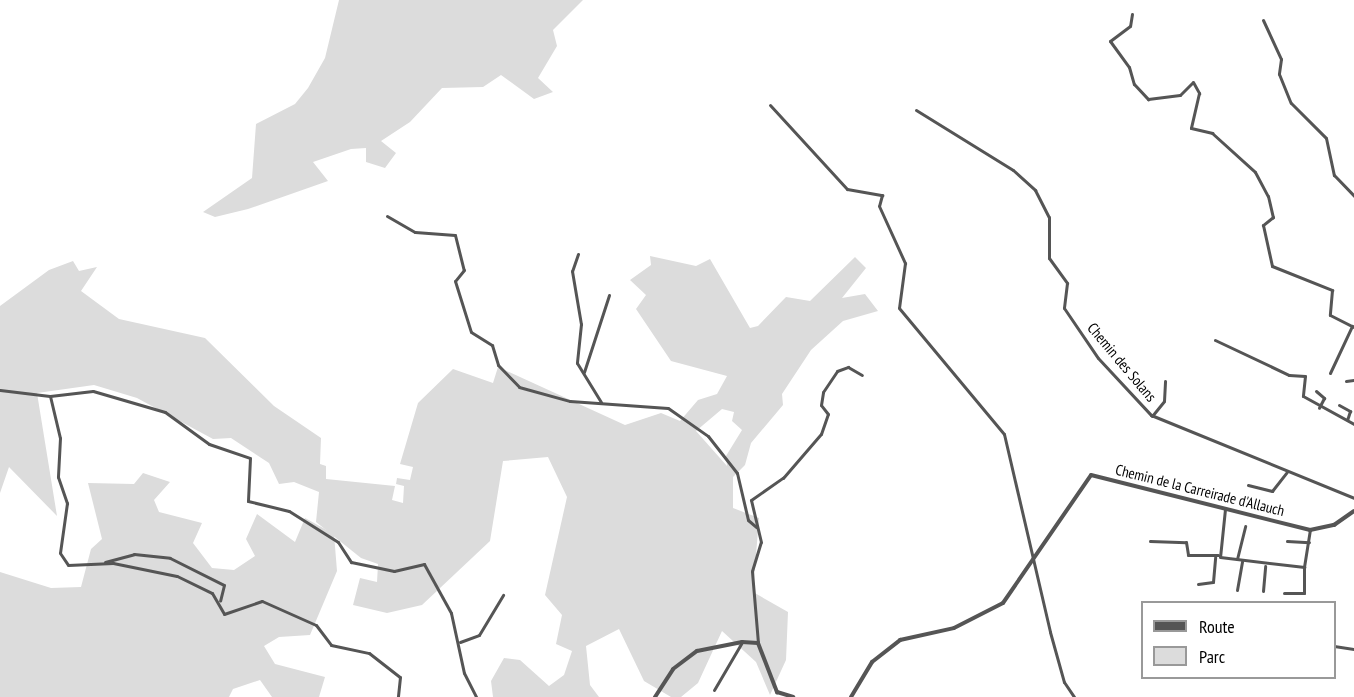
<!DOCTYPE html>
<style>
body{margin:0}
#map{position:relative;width:1354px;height:697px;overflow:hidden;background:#fff;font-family:"PT Sans Narrow",sans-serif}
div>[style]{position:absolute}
.green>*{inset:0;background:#dcdcdc}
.minor>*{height:3px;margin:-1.5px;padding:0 1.5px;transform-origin:1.5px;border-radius:1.5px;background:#555}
.tertiary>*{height:4px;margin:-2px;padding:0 2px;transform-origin:2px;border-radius:2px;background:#555}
span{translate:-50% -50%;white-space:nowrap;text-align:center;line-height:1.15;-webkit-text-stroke:5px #fff;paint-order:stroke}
.street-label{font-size:15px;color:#000}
.legend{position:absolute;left:1141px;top:601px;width:195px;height:78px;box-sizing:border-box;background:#fff;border:2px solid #999;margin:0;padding:8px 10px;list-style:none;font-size:18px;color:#000}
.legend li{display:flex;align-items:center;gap:12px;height:30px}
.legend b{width:30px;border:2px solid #999}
</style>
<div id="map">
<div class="green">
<div style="clip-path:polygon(339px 0,583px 0,553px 30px,557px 46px,538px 78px,553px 92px,534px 99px,501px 75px,483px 87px,442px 88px,410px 122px,381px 141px,396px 153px,385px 168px,366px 162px,366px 148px,351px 149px,313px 162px,328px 181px,248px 209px,215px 217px,203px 212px,252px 178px,256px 124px,295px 104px,308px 88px,325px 58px)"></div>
<div style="clip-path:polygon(evenodd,650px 256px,696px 266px,710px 259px,750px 328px,758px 326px,786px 297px,810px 301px,855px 257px,866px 268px,842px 298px,865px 294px,878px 311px,843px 321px,811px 350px,782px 394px,783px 405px,751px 443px,745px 465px,733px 477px,733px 508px,759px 518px,753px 592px,788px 612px,786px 660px,770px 695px,756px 662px,722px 631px,698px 683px,681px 697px,671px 697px,644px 681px,619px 629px,586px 646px,590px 685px,599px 697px,493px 697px,491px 681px,504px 658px,520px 660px,549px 686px,564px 675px,572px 651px,556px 644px,562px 615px,545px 595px,567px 497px,548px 457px,503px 461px,490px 541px,422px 605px,387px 613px,353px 605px,360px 578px,377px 582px,378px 564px,361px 558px,316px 522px,319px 492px,294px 482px,279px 484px,269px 463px,231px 438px,213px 439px,137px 398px,94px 385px,37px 393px,57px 516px,9px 467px,0 493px,0 306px,49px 270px,73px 261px,79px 271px,97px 267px,81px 291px,119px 319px,205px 338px,274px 406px,321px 438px,320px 464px,326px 466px,326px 479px,395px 486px,392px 500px,403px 503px,404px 486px,396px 484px,397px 478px,410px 480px,413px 467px,400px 464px,418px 403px,453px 369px,493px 383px,498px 367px,625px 425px,661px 413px,680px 421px,698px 400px,717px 394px,727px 376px,671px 361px,636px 309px,646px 295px,630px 280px,651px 265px,650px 256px,722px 409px,734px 412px,732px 421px,742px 430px,726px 456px,727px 466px,696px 431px,722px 409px)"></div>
<div style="clip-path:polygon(143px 473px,170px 482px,154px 500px,159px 512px,202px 523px,193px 543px,212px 568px,234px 570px,255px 556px,246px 539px,257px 514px,295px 542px,305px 518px,334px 534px,337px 571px,310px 635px,279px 637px,264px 646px,275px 664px,325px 677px,319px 697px,272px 697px,260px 680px,233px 689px,229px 697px,0 697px,0 572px,51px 588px,81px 587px,91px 549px,102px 539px,88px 483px,134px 484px)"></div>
</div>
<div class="minor">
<div style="left:1132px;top:14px;width:12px;rotate:99deg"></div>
<div style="left:1130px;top:26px;width:25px;rotate:143deg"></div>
<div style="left:1110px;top:41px;width:32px;rotate:54deg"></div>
<div style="left:1129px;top:67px;width:18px;rotate:74deg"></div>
<div style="left:1134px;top:84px;width:21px;rotate:47deg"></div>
<div style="left:1148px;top:99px;width:32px;rotate:-7deg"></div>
<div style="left:1180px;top:95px;width:18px;rotate:-45deg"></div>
<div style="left:1193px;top:82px;width:13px;rotate:61deg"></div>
<div style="left:1199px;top:93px;width:36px;rotate:103deg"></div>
<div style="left:1191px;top:128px;width:22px;rotate:13deg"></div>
<div style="left:1212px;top:133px;width:58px;rotate:42.2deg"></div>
<div style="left:1255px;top:172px;width:27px;rotate:62deg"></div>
<div style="left:1268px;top:196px;width:22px;rotate:77deg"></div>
<div style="left:1273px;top:217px;width:13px;rotate:141deg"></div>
<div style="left:1263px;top:225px;width:42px;rotate:77.6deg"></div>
<div style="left:1272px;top:266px;width:65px;rotate:21.8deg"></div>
<div style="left:1332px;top:290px;width:25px;rotate:95deg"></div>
<div style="left:1330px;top:315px;width:27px;rotate:27deg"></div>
<div style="left:1263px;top:20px;width:43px;rotate:65.2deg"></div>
<div style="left:1281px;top:59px;width:15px;rotate:98deg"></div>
<div style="left:1279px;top:74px;width:31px;rotate:68deg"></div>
<div style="left:1291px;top:103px;width:49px;rotate:45deg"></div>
<div style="left:1326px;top:138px;width:38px;rotate:78deg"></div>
<div style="left:1334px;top:175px;width:29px;rotate:46deg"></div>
<div style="left:770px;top:105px;width:114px;rotate:47.5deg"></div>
<div style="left:847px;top:189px;width:36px;rotate:10deg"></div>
<div style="left:882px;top:195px;width:11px;rotate:105deg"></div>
<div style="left:879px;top:206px;width:63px;rotate:65.5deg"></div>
<div style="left:905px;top:263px;width:45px;rotate:97.6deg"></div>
<div style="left:899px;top:308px;width:164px;rotate:50.2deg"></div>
<div style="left:1004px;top:434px;width:203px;rotate:76.9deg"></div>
<div style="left:1050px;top:632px;width:52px;rotate:74.4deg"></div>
<div style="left:1064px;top:682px;width:18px;rotate:56deg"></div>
<div style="left:916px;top:110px;width:114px;rotate:31.7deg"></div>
<div style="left:1013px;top:170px;width:30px;rotate:42deg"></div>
<div style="left:1035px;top:190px;width:30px;rotate:63deg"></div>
<div style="left:1049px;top:217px;width:41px;rotate:90deg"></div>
<div style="left:1049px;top:258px;width:31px;rotate:54deg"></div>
<div style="left:1067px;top:283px;width:25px;rotate:97deg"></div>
<div style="left:1064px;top:308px;width:60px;rotate:55.8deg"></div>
<div style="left:1098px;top:358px;width:78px;rotate:47.1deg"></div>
<div style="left:1151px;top:415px;width:219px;rotate:22.2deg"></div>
<div style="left:387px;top:216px;width:32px;rotate:30deg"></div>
<div style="left:415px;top:232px;width:40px;rotate:4.3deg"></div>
<div style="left:455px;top:235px;width:36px;rotate:76deg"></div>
<div style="left:464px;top:270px;width:14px;rotate:129deg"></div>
<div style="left:455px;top:281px;width:53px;rotate:72.6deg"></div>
<div style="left:471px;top:332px;width:25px;rotate:32deg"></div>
<div style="left:492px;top:345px;width:21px;rotate:73deg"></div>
<div style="left:498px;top:365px;width:30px;rotate:46deg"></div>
<div style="left:519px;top:387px;width:53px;rotate:15.4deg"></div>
<div style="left:570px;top:401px;width:98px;rotate:4.1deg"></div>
<div style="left:668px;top:408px;width:49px;rotate:35deg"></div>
<div style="left:708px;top:436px;width:47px;rotate:51.9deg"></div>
<div style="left:737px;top:473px;width:48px;rotate:76.8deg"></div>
<div style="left:748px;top:520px;width:11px;rotate:41deg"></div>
<div style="left:578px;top:254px;width:18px;rotate:109deg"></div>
<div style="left:572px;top:271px;width:54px;rotate:80.4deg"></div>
<div style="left:581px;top:324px;width:39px;rotate:96deg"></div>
<div style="left:577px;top:363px;width:46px;rotate:58.4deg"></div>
<div style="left:1215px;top:340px;width:82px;rotate:25.3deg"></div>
<div style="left:1289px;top:375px;width:16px;rotate:4deg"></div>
<div style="left:1305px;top:376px;width:20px;rotate:96deg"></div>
<div style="left:1303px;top:396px;width:58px;rotate:28.8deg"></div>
<div style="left:584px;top:372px;width:81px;rotate:-72deg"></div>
<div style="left:1330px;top:373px;width:52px;rotate:-64.9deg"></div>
<div style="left:1346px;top:381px;width:8px;rotate:-7deg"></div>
<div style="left:0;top:390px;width:50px;rotate:6.8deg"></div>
<div style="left:50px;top:396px;width:43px;rotate:-6.6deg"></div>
<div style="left:93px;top:391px;width:75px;rotate:16.3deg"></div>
<div style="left:165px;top:412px;width:54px;rotate:36deg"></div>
<div style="left:209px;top:444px;width:43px;rotate:18.9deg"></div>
<div style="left:250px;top:458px;width:43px;rotate:92.7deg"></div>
<div style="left:248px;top:501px;width:42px;rotate:13.7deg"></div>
<div style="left:289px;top:511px;width:58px;rotate:32.3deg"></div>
<div style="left:338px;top:542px;width:24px;rotate:57deg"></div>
<div style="left:351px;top:562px;width:44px;rotate:11.8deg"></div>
<div style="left:394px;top:571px;width:31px;rotate:-13deg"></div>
<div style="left:424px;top:564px;width:56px;rotate:61.1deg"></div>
<div style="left:451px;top:613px;width:61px;rotate:77.8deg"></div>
<div style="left:464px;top:673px;width:27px;rotate:63deg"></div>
<div style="left:1316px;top:391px;width:11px;rotate:41deg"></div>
<div style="left:1324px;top:398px;width:11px;rotate:117deg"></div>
<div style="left:50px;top:396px;width:43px;rotate:76.6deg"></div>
<div style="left:60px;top:438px;width:39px;rotate:93deg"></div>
<div style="left:58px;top:477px;width:28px;rotate:71deg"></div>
<div style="left:67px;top:503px;width:50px;rotate:98deg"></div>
<div style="left:60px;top:553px;width:14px;rotate:56deg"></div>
<div style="left:68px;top:565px;width:45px;rotate:-2.5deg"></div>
<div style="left:113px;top:563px;width:65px;rotate:11.5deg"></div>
<div style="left:177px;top:576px;width:39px;rotate:26deg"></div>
<div style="left:212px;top:593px;width:24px;rotate:60deg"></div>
<div style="left:224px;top:614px;width:40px;rotate:-18.9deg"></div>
<div style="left:262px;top:601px;width:59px;rotate:24deg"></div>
<div style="left:316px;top:625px;width:25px;rotate:53deg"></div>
<div style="left:331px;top:645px;width:39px;rotate:12deg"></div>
<div style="left:369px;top:653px;width:39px;rotate:38deg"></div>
<div style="left:400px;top:677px;width:20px;rotate:96deg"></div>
<div style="left:1339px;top:405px;width:13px;rotate:29deg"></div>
<div style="left:1350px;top:411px;width:9px;rotate:108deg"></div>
<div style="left:1152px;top:416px;width:19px;rotate:-51deg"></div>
<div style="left:1164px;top:401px;width:20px;rotate:-87deg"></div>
<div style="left:1248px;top:485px;width:25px;rotate:14deg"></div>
<div style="left:1272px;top:491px;width:24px;rotate:-52deg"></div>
<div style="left:1225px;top:509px;width:48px;rotate:95.9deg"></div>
<div style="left:1220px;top:557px;width:85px;rotate:6.8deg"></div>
<div style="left:1304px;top:567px;width:37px;rotate:-81deg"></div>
<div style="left:1150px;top:541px;width:36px;rotate:2deg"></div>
<div style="left:1186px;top:542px;width:13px;rotate:81deg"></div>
<div style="left:1188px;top:555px;width:30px"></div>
<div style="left:1287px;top:541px;width:22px;rotate:3deg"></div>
<div style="left:1237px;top:559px;width:34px;rotate:-76deg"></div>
<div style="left:105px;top:562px;width:30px;rotate:-15deg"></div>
<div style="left:134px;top:554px;width:36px;rotate:6deg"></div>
<div style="left:170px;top:558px;width:60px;rotate:26.6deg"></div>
<div style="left:224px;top:585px;width:16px;rotate:104deg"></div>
<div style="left:1198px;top:584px;width:15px;rotate:-8deg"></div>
<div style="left:1213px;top:582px;width:25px;rotate:-85deg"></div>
<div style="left:1237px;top:590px;width:29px;rotate:-80deg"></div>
<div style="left:1263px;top:591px;width:25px;rotate:-85deg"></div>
<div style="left:1284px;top:593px;width:20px"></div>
<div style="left:1304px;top:593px;width:26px;rotate:-90deg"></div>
<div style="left:460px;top:642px;width:20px;rotate:-20deg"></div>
<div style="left:479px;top:635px;width:47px;rotate:-59deg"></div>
<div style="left:758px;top:643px;width:72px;rotate:-94.8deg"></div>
<div style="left:752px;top:571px;width:30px;rotate:-73deg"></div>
<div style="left:761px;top:542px;width:43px;rotate:-103.4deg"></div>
<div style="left:751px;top:500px;width:39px;rotate:-35deg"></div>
<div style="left:783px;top:478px;width:58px;rotate:-49.2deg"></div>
<div style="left:821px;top:434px;width:21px;rotate:-71deg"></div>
<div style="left:828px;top:414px;width:11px;rotate:-128deg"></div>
<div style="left:821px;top:405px;width:13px;rotate:-81deg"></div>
<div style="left:823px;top:392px;width:25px;rotate:-56deg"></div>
<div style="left:837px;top:371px;width:12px;rotate:-20deg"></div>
<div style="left:848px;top:367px;width:16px;rotate:30deg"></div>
<div style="left:1334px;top:646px;width:20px;rotate:9deg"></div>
<div style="left:714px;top:690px;width:56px;rotate:-59.7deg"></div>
</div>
<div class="tertiary">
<div style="left:655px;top:697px;width:33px;rotate:-57deg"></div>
<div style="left:673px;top:669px;width:30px;rotate:-37deg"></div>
<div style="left:697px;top:651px;width:46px;rotate:-11.3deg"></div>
<div style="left:742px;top:642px;width:16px;rotate:4deg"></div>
<div style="left:758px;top:643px;width:53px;rotate:68.8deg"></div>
<div style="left:777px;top:692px;width:17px;rotate:17deg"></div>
<div style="left:851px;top:697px;width:41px;rotate:-59deg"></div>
<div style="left:872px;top:662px;width:36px;rotate:-38deg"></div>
<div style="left:900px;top:640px;width:55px;rotate:-12.5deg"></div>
<div style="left:954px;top:628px;width:55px;rotate:-27deg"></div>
<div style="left:1003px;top:603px;width:155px;rotate:-55.5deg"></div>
<div style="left:1091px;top:475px;width:226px;rotate:14.1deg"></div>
<div style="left:1310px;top:530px;width:25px;rotate:-12deg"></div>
<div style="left:1334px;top:525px;width:24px;rotate:-35deg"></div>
</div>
<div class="street-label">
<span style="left:1122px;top:362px;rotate:50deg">Chemin des Solans</span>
<span style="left:1200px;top:490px;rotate:14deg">Chemin de la Carreirade d'Allauch</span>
</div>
<ul class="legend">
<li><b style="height:8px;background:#555"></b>Route</li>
<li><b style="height:16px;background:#dcdcdc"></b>Parc</li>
</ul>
</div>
